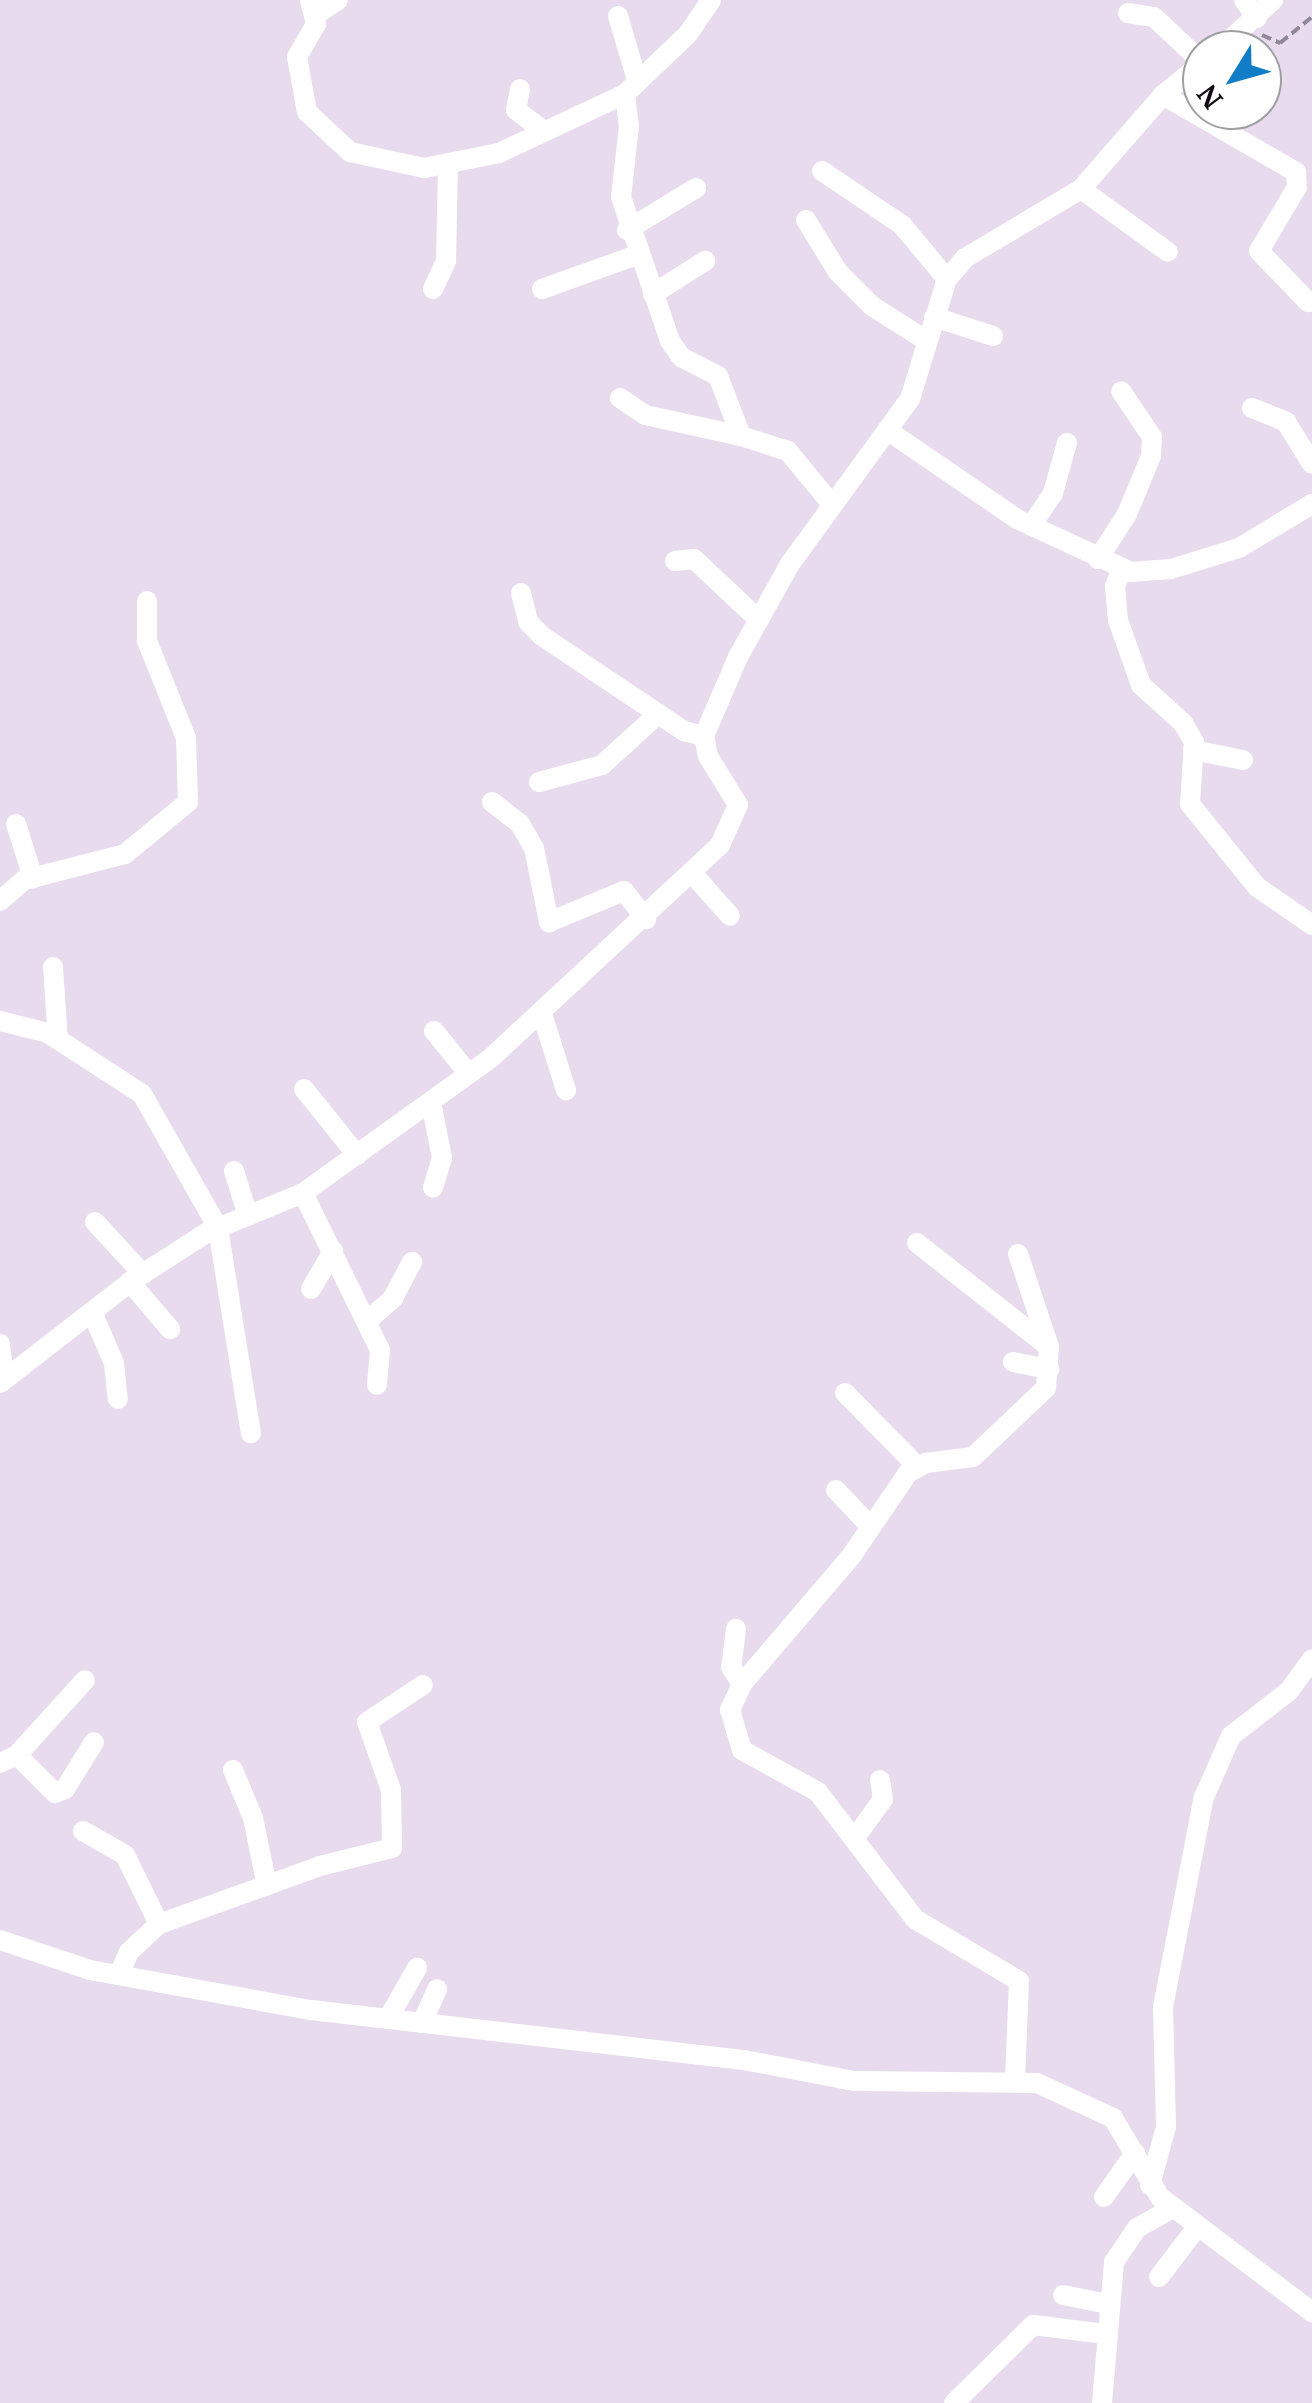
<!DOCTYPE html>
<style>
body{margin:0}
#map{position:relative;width:1312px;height:2403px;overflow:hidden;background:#e8dbee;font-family:"PT Serif",serif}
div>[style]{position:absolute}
.path>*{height:4px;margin-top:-2px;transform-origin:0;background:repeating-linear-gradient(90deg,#918896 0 10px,transparent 0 15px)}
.minor>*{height:20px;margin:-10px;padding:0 10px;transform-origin:10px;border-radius:10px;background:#fff}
span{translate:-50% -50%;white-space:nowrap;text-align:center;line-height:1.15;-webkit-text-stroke:8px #fff;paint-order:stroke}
.north{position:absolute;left:1182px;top:30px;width:100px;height:100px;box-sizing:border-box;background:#fff;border:2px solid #9f9ea0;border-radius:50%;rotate:233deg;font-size:28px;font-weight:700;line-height:40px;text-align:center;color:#100c12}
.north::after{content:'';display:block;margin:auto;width:35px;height:45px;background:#127dc7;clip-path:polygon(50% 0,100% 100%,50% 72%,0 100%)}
</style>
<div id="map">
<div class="path">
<div style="left:1262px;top:35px;width:20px;rotate:24deg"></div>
<div style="left:1280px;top:43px;width:41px;rotate:-39.1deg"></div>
</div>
<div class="minor">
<div style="left:310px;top:0;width:25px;rotate:76deg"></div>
<div style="left:316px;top:24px;width:38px;rotate:120deg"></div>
<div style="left:297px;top:57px;width:56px;rotate:79.7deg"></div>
<div style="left:307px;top:112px;width:59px;rotate:42.9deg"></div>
<div style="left:350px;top:152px;width:76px;rotate:12.2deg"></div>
<div style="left:424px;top:168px;width:76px;rotate:-11.3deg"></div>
<div style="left:499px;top:153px;width:139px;rotate:-25.1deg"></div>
<div style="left:625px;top:94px;width:87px;rotate:-43.6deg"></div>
<div style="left:688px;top:34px;width:41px;rotate:-55.9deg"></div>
<div style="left:1244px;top:0;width:22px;rotate:54deg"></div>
<div style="left:1128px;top:13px;width:26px;rotate:9deg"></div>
<div style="left:1154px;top:17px;width:66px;rotate:43.2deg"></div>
<div style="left:315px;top:15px;width:27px;rotate:-33deg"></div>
<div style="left:618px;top:16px;width:67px;rotate:73.5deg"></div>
<div style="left:1219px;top:50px;width:74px;rotate:-42.8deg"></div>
<div style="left:520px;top:89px;width:21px;rotate:101deg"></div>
<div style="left:516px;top:110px;width:36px;rotate:37deg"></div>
<div style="left:625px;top:94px;width:32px;rotate:83deg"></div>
<div style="left:629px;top:126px;width:71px;rotate:96.4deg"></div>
<div style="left:621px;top:197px;width:152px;rotate:71.2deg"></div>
<div style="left:670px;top:341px;width:19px;rotate:55deg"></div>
<div style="left:681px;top:357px;width:42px;rotate:27.2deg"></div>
<div style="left:718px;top:376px;width:64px;rotate:69deg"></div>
<div style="left:741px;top:436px;width:49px;rotate:17.7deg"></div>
<div style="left:788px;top:451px;width:65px;rotate:50.6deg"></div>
<div style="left:1163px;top:95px;width:154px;rotate:30.1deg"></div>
<div style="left:1296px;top:172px;width:15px;rotate:86deg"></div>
<div style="left:1297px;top:187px;width:74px;rotate:120.7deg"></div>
<div style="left:1259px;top:251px;width:71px;rotate:46.1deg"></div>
<div style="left:822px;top:171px;width:97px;rotate:34deg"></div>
<div style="left:902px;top:225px;width:70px;rotate:50.2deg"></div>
<div style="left:1081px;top:189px;width:107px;rotate:35.9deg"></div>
<div style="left:806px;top:220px;width:61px;rotate:58.4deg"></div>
<div style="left:838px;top:272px;width:48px;rotate:45deg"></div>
<div style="left:872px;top:306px;width:65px;rotate:32.5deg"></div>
<div style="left:627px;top:230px;width:81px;rotate:-31.3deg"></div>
<div style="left:433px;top:289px;width:31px;rotate:-65deg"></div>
<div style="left:446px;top:261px;width:96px;rotate:-88.8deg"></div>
<div style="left:542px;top:289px;width:101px;rotate:-19.7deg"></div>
<div style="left:653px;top:294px;width:62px;rotate:-32.4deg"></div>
<div style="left:934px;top:317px;width:62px;rotate:17.9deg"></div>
<div style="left:620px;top:398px;width:30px;rotate:34deg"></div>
<div style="left:645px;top:415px;width:98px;rotate:12.3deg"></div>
<div style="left:1252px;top:408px;width:37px;rotate:22deg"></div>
<div style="left:1286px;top:422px;width:49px;rotate:58.2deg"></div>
<div style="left:887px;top:430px;width:158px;rotate:34.4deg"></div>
<div style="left:1017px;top:519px;width:126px;rotate:24.9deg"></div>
<div style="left:1131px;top:572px;width:40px;rotate:-4.3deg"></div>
<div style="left:1171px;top:569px;width:71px;rotate:-17.2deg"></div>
<div style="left:1239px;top:548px;width:85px;rotate:-31.1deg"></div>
<div style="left:1031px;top:526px;width:40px;rotate:-56deg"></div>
<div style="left:1053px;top:493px;width:52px;rotate:-74.4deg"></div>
<div style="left:1098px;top:559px;width:54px;rotate:-57.2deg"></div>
<div style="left:1127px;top:514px;width:63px;rotate:-67.5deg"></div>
<div style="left:1151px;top:456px;width:19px;rotate:-87deg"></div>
<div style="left:1152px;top:437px;width:55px;rotate:-124deg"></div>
<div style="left:675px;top:561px;width:19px;rotate:-6deg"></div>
<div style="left:694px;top:559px;width:89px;rotate:43.2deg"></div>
<div style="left:1122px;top:569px;width:18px;rotate:112deg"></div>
<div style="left:1115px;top:586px;width:34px;rotate:85deg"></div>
<div style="left:1118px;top:620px;width:69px;rotate:70.5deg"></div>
<div style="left:1141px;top:685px;width:57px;rotate:42.1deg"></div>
<div style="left:1183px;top:723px;width:22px;rotate:60deg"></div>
<div style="left:1194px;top:742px;width:62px;rotate:93.7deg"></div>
<div style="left:1190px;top:804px;width:107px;rotate:51.1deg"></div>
<div style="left:1257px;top:887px;width:67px;rotate:34.6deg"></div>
<div style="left:521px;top:593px;width:30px;rotate:76deg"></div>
<div style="left:528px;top:622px;width:20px;rotate:45deg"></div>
<div style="left:542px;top:636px;width:171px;rotate:33.8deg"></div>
<div style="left:684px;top:731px;width:21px;rotate:14deg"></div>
<div style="left:1193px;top:750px;width:51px;rotate:11.3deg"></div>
<div style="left:539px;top:782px;width:65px;rotate:-15.1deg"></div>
<div style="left:602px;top:765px;width:76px;rotate:-42.3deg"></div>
<div style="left:492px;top:802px;width:36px;rotate:38deg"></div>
<div style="left:520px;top:824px;width:28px;rotate:60deg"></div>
<div style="left:534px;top:848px;width:76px;rotate:78.5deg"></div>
<div style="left:549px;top:922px;width:81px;rotate:-22.5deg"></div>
<div style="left:624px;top:891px;width:36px;rotate:52deg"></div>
<div style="left:16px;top:824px;width:57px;rotate:72.5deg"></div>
<div style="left:692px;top:873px;width:57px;rotate:48.5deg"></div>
<div style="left:0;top:901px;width:32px;rotate:-41deg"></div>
<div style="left:24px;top:880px;width:104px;rotate:-14.4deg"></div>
<div style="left:125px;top:854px;width:82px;rotate:-39.5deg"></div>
<div style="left:188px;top:802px;width:64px;rotate:-91.8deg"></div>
<div style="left:186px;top:738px;width:105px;rotate:-111.9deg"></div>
<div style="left:147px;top:641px;width:40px;rotate:-90deg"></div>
<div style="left:53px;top:967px;width:73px;rotate:86.1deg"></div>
<div style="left:542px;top:1014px;width:80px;rotate:72.5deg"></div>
<div style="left:0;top:1021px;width:49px;rotate:14deg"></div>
<div style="left:48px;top:1033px;width:112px;rotate:33deg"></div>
<div style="left:142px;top:1094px;width:154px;rotate:60.4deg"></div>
<div style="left:218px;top:1228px;width:208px;rotate:80.9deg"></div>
<div style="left:434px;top:1031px;width:55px;rotate:50.9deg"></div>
<div style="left:304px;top:1089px;width:85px;rotate:51.2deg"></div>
<div style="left:431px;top:1102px;width:57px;rotate:78.9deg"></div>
<div style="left:442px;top:1158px;width:31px;rotate:107deg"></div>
<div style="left:234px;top:1171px;width:47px;rotate:72.7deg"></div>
<div style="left:303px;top:1193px;width:175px;rotate:63.9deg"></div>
<div style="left:380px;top:1350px;width:35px;rotate:95deg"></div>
<div style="left:95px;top:1222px;width:71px;rotate:47.3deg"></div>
<div style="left:917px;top:1243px;width:168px;rotate:38.2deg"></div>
<div style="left:130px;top:1282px;width:62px;rotate:49.6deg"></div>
<div style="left:311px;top:1289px;width:44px;rotate:-59.9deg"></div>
<div style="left:92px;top:1312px;width:56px;rotate:66.7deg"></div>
<div style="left:114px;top:1363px;width:36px;rotate:84deg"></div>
<div style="left:367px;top:1321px;width:35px;rotate:-41deg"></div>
<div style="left:393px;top:1298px;width:41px;rotate:-62.2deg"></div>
<div style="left:0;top:1344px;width:35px;rotate:83deg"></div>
<div style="left:1013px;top:1362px;width:37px;rotate:11deg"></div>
<div style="left:0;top:1383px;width:165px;rotate:-37.8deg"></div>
<div style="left:130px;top:1282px;width:93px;rotate:-32.7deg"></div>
<div style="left:208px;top:1232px;width:103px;rotate:-22.3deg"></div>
<div style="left:303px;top:1193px;width:233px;rotate:-35.7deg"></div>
<div style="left:492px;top:1057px;width:311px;rotate:-42.9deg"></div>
<div style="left:720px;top:845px;width:44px;rotate:-65.8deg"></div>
<div style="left:738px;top:805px;width:57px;rotate:-121.5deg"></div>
<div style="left:708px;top:756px;width:20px;rotate:-101deg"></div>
<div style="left:704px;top:736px;width:86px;rotate:-66.7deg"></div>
<div style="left:738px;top:657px;width:107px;rotate:-60.8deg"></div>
<div style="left:790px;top:564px;width:204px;rotate:-54deg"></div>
<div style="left:910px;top:399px;width:126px;rotate:-72.9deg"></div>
<div style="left:947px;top:279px;width:28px;rotate:-49deg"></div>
<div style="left:965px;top:258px;width:135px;rotate:-30.7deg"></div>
<div style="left:1081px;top:189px;width:125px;rotate:-48.9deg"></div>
<div style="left:1163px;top:95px;width:50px;rotate:-39.4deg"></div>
<div style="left:845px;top:1393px;width:103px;rotate:45.4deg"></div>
<div style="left:836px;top:1490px;width:51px;rotate:46.6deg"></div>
<div style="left:736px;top:1629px;width:38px;rotate:97deg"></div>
<div style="left:731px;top:1667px;width:20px;rotate:57deg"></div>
<div style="left:17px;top:1755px;width:54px;rotate:45deg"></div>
<div style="left:55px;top:1793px;width:11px;rotate:-22deg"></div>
<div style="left:65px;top:1789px;width:55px;rotate:-58.3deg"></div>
<div style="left:0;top:1763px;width:19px;rotate:-25deg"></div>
<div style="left:17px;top:1755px;width:101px;rotate:-47.8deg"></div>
<div style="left:233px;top:1770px;width:52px;rotate:67.4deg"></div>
<div style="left:253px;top:1818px;width:69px;rotate:78.4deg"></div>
<div style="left:83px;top:1831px;width:48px;rotate:29.7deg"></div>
<div style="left:125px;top:1855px;width:77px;rotate:63.8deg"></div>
<div style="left:857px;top:1835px;width:44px;rotate:-54.2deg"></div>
<div style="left:883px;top:1799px;width:19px;rotate:-99deg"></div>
<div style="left:0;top:1940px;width:95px;rotate:18.4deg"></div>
<div style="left:90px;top:1970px;width:225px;rotate:10.3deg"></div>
<div style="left:311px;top:2010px;width:436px;rotate:6.6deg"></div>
<div style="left:744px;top:2060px;width:112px;rotate:10.8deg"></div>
<div style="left:854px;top:2081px;width:183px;rotate:0.6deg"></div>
<div style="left:1037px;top:2083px;width:84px;rotate:24.7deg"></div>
<div style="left:1113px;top:2118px;width:92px;rotate:59.3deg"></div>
<div style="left:1160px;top:2197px;width:191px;rotate:37.1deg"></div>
<div style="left:119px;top:1975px;width:25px;rotate:-67deg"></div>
<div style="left:129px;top:1952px;width:41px;rotate:-43deg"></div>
<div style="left:159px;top:1924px;width:171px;rotate:-19.8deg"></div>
<div style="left:320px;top:1866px;width:74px;rotate:-14deg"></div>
<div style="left:392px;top:1848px;width:58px;rotate:-91deg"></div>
<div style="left:391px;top:1790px;width:72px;rotate:-109.4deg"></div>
<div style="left:367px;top:1722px;width:67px;rotate:-33.5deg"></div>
<div style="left:388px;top:2019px;width:59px;rotate:-60.4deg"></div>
<div style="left:422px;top:2023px;width:37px;rotate:-66deg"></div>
<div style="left:1015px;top:2080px;width:99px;rotate:-87.7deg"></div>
<div style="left:1019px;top:1981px;width:121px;rotate:-149.2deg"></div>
<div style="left:915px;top:1919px;width:160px;rotate:-127.4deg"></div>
<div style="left:818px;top:1792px;width:87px;rotate:-151.1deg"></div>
<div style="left:742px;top:1750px;width:42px;rotate:-106.7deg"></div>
<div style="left:730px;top:1710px;width:29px;rotate:-65deg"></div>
<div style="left:742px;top:1684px;width:170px;rotate:-49.5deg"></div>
<div style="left:852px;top:1555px;width:99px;rotate:-55.7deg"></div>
<div style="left:908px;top:1473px;width:21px;rotate:-29deg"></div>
<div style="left:926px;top:1463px;width:47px;rotate:-7.3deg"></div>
<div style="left:973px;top:1457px;width:100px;rotate:-43.4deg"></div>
<div style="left:1046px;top:1388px;width:41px;rotate:-85.8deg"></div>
<div style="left:1049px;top:1347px;width:98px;rotate:-108.4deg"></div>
<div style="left:1150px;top:2185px;width:60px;rotate:-74.6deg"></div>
<div style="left:1166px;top:2127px;width:120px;rotate:-91.4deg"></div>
<div style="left:1163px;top:2007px;width:214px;rotate:-79deg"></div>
<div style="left:1204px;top:1797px;width:67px;rotate:-66.1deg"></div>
<div style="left:1231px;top:1736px;width:73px;rotate:-37.8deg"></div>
<div style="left:1289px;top:1691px;width:39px;rotate:-54deg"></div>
<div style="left:1104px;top:2197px;width:54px;rotate:-54.8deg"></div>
<div style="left:1159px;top:2277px;width:64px;rotate:-52.6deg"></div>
<div style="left:1063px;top:2295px;width:46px;rotate:11.3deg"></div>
<div style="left:954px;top:2403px;width:111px;rotate:-44.6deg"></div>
<div style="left:1033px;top:2325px;width:73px;rotate:7.1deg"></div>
<div style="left:1102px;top:2403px;width:142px;rotate:-85.1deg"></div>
<div style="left:1114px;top:2262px;width:41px;rotate:-55.9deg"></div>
<div style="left:1137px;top:2228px;width:41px;rotate:-29.1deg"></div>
</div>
<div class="north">N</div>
</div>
